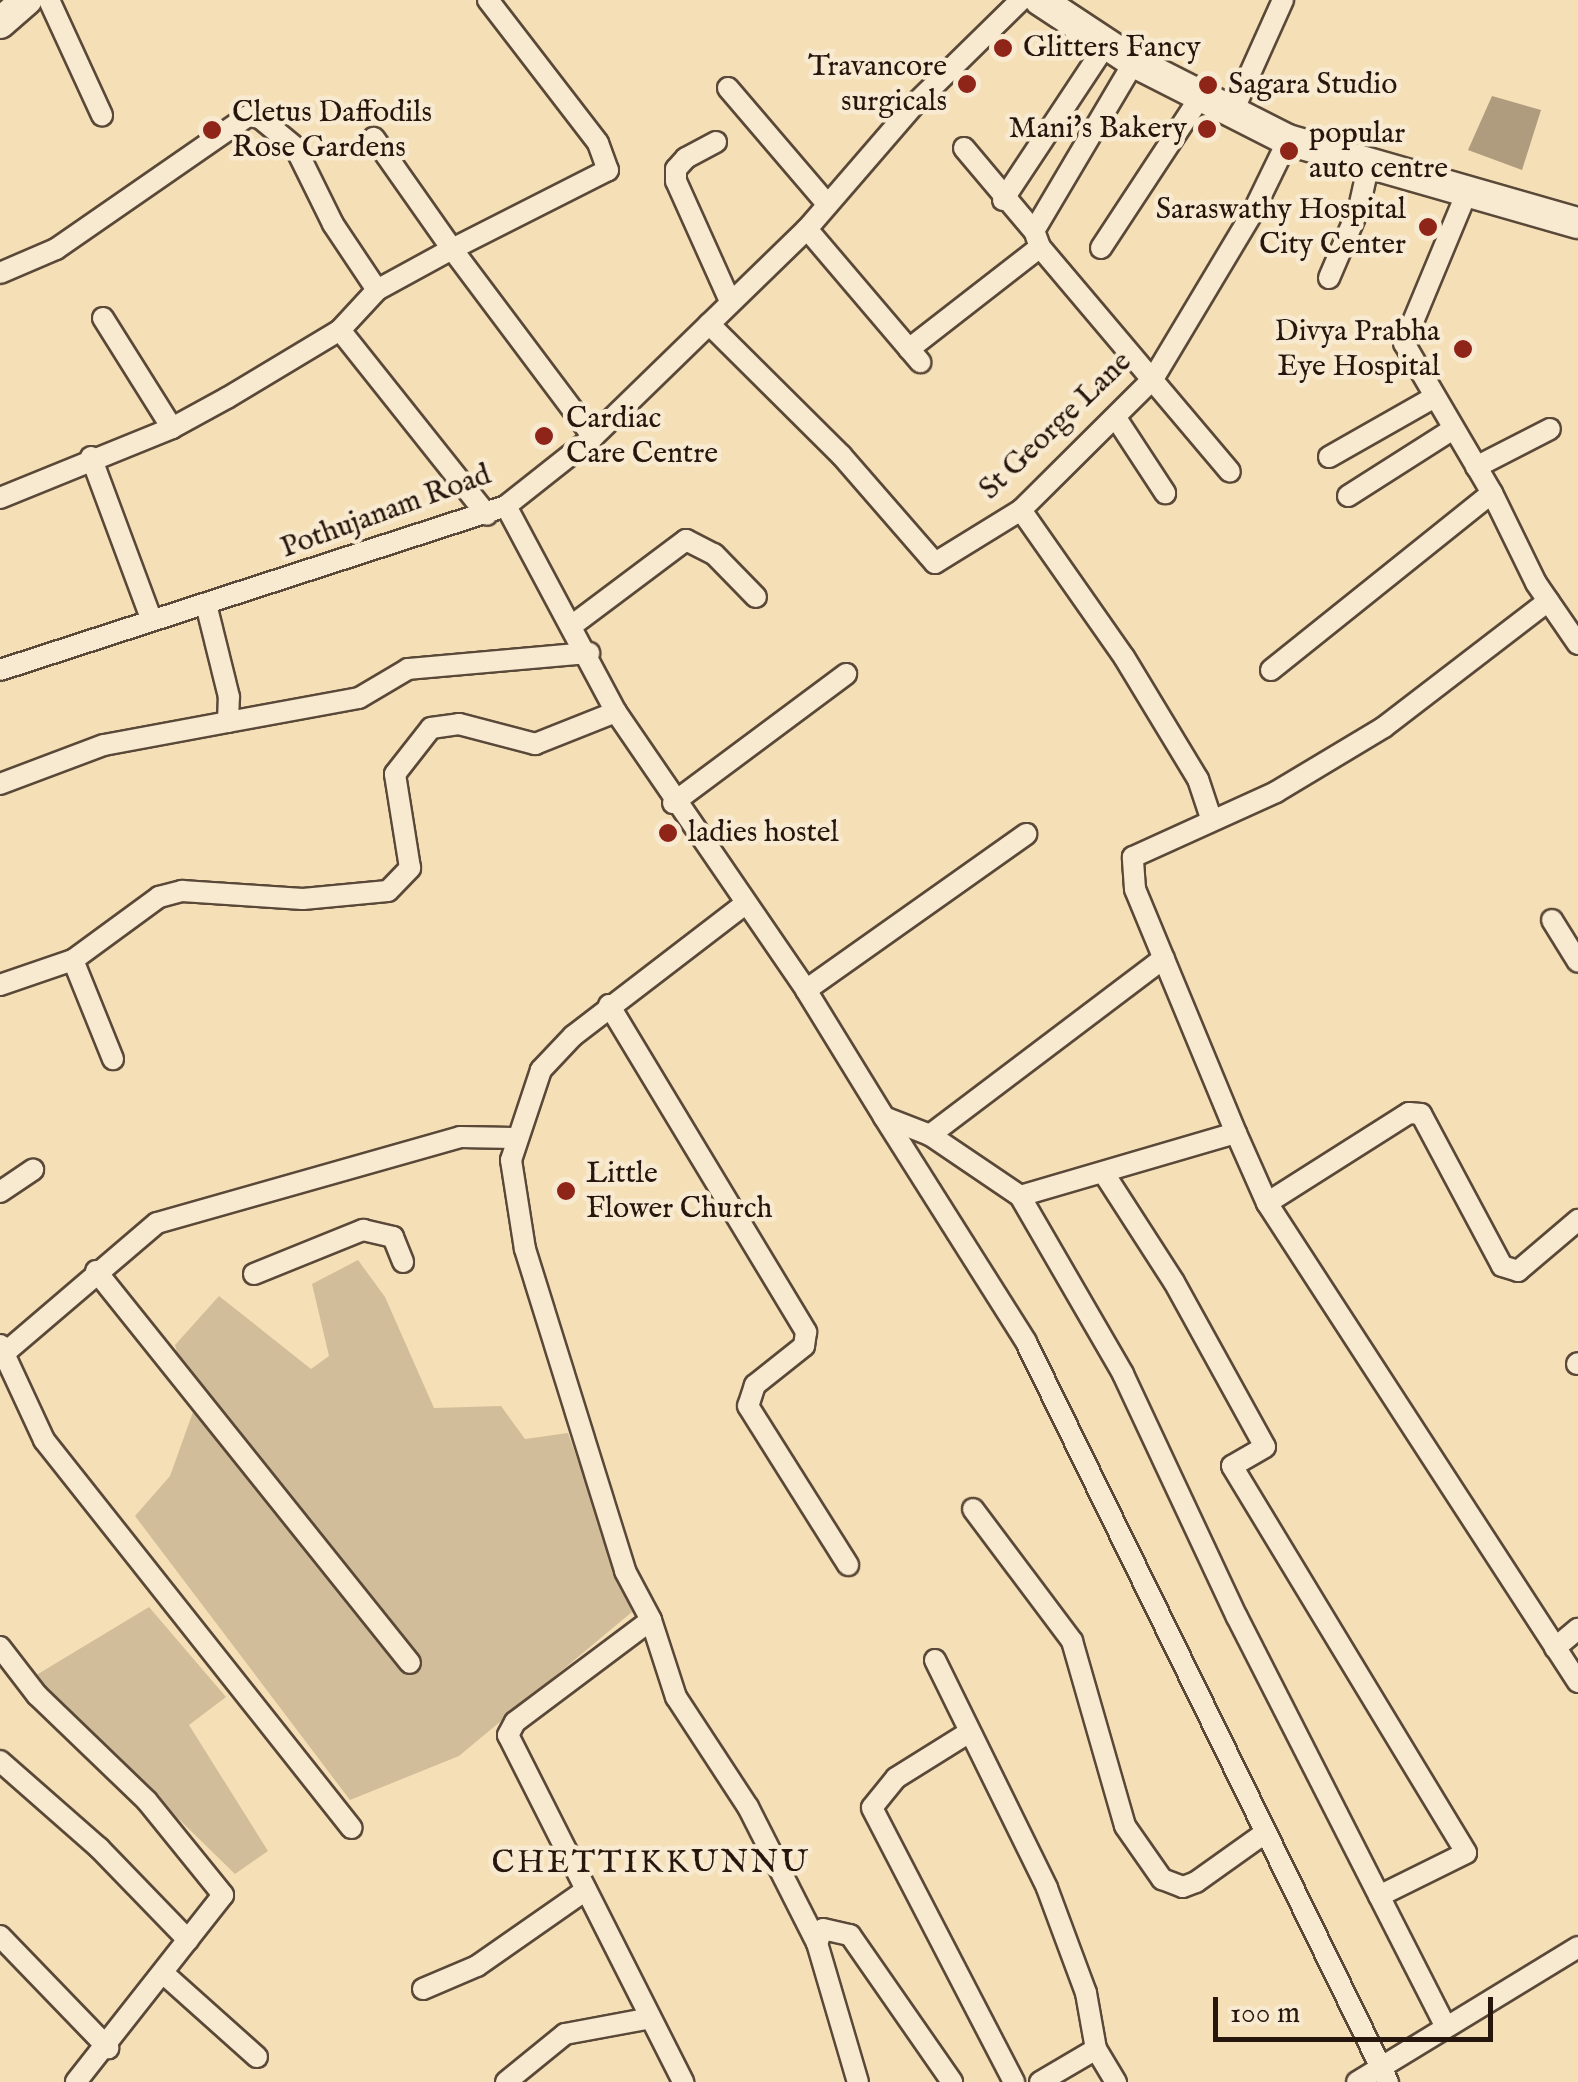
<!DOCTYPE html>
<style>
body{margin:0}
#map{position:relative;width:1578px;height:2082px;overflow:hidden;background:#f5dfb7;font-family:"IM FELL English",serif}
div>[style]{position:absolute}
.green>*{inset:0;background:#d2bd9a}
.water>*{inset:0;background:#af9b7d}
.roads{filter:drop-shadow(2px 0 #5a4838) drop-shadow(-2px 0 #5a4838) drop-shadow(0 2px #5a4838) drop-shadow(0 -2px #5a4838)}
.street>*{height:20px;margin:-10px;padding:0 10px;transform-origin:10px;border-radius:10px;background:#f8ead0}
.secondary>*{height:30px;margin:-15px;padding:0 15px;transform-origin:15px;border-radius:15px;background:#f8ead0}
.dots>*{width:28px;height:28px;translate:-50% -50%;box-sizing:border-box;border:5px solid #f8ead0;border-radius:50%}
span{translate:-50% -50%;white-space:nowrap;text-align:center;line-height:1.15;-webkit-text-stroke:9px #f8ead0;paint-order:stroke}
.poi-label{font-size:30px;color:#27160d}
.left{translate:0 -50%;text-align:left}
.right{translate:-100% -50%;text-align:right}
.street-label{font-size:30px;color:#27160d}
.neighbourhood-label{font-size:32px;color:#27160d;letter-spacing:2.5px}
.scale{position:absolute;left:1213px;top:1997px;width:280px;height:45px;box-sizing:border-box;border:5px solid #27160d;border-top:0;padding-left:12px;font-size:30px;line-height:35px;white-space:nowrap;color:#27160d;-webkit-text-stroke:8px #f8ead0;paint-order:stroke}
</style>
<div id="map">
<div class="green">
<div style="clip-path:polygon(358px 1260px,385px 1297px,434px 1408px,501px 1406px,525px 1439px,568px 1433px,632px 1612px,459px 1756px,350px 1800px,135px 1516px,170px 1476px,193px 1412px,175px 1345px,219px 1296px,311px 1369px,329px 1356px,312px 1284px)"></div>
<div style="clip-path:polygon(149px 1607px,226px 1697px,189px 1725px,268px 1851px,235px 1874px,33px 1677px)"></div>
</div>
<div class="water">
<div style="clip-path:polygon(1492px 96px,1541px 110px,1522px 170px,1468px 150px)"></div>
</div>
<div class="roads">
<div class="street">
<div style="left:49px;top:0;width:127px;rotate:65.3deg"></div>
<div style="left:488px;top:0;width:180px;rotate:52.4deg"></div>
<div style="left:598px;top:143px;width:29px;rotate:70deg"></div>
<div style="left:608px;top:170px;width:175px;rotate:153.1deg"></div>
<div style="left:452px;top:249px;width:235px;rotate:53.1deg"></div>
<div style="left:728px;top:88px;width:153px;rotate:49.5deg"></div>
<div style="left:1234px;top:109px;width:120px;rotate:-65.8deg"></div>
<div style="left:716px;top:142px;width:34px;rotate:152deg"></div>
<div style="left:686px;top:158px;width:15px;rotate:132deg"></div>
<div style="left:676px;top:169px;width:12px;rotate:90deg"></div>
<div style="left:676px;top:181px;width:132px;rotate:65.8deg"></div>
<div style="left:964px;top:148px;width:109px;rotate:49.9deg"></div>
<div style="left:1034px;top:231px;width:196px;rotate:-59.4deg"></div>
<div style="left:1467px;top:192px;width:164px;rotate:112.6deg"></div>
<div style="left:1404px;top:343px;width:174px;rotate:59.6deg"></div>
<div style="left:1492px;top:493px;width:100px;rotate:63.9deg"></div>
<div style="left:1536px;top:583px;width:74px;rotate:55.5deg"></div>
<div style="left:1003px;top:200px;width:188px;rotate:-56.5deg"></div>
<div style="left:807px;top:229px;width:175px;rotate:49.6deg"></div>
<div style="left:1040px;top:247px;width:294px;rotate:49.8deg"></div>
<div style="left:1101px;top:248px;width:184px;rotate:-56.7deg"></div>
<div style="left:0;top:273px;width:61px;rotate:-23.2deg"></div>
<div style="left:56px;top:249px;width:234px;rotate:-34.7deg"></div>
<div style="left:248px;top:116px;width:12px;rotate:9deg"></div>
<div style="left:260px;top:118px;width:45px;rotate:39.6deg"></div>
<div style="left:295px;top:147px;width:86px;rotate:63.7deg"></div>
<div style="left:333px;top:224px;width:79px;rotate:56.3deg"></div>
<div style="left:1329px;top:278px;width:76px;rotate:-66.8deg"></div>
<div style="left:1359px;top:208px;width:46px;rotate:-77.5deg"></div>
<div style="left:103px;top:318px;width:130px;rotate:57.9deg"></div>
<div style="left:709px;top:324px;width:186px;rotate:44.8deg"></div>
<div style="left:841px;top:455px;width:143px;rotate:49deg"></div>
<div style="left:935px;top:563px;width:101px;rotate:-31.6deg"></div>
<div style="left:1021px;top:510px;width:186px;rotate:-44.8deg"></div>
<div style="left:1153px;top:379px;width:195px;rotate:-59.1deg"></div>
<div style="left:1253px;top:212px;width:80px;rotate:-64.1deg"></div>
<div style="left:340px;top:330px;width:236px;rotate:51.5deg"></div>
<div style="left:909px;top:349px;width:166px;rotate:-37.9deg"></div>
<div style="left:1040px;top:247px;width:12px;rotate:-110deg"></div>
<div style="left:1116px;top:418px;width:90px;rotate:56.8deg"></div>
<div style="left:91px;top:457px;width:170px;rotate:69.6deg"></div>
<div style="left:1329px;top:457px;width:120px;rotate:-29.6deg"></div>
<div style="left:1476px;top:467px;width:83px;rotate:-27.2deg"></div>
<div style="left:1348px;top:496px;width:125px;rotate:-32.5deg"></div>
<div style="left:0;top:498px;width:186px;rotate:-22.1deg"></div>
<div style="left:172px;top:428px;width:63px;rotate:-28.6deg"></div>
<div style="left:227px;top:398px;width:132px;rotate:-31deg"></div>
<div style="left:340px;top:330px;width:54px;rotate:-47.2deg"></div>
<div style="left:377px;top:290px;width:85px;rotate:-28.7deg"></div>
<div style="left:452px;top:249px;width:136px;rotate:-125.1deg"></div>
<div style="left:506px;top:506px;width:234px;rotate:61.9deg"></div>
<div style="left:616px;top:712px;width:337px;rotate:55.6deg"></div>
<div style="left:806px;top:990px;width:149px;rotate:58.4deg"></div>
<div style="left:884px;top:1117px;width:49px;rotate:21.4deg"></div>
<div style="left:930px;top:1135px;width:109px;rotate:34.1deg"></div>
<div style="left:1020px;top:1196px;width:225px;rotate:-16.3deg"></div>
<div style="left:1236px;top:1133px;width:77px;rotate:66.1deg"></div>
<div style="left:1267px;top:1203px;width:571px;rotate:57.01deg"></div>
<div style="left:1021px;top:510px;width:179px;rotate:55deg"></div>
<div style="left:1124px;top:657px;width:143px;rotate:58.8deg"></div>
<div style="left:1198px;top:779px;width:41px;rotate:71.6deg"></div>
<div style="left:574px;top:624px;width:140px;rotate:-36.9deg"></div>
<div style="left:686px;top:540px;width:31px;rotate:27deg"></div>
<div style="left:714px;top:554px;width:60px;rotate:45.7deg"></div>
<div style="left:0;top:670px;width:532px;rotate:-17.96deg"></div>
<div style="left:506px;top:506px;width:111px;rotate:-38.4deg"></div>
<div style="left:593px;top:437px;width:298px;rotate:-44.2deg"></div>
<div style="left:807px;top:229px;width:165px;rotate:-49.2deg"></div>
<div style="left:915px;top:104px;width:148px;rotate:-44.5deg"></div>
<div style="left:1271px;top:670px;width:283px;rotate:-38.7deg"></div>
<div style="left:228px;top:722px;width:133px;rotate:-10.4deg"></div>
<div style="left:359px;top:698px;width:57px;rotate:-30.6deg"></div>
<div style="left:408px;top:669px;width:182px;rotate:-5.1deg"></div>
<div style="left:0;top:784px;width:111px;rotate:-20.6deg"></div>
<div style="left:104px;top:745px;width:126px;rotate:-10.5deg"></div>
<div style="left:228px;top:722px;width:25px;rotate:-88deg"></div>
<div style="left:229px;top:697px;width:96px;rotate:-103.9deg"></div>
<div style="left:673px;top:803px;width:216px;rotate:-36.7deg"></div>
<div style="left:745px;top:904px;width:217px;rotate:142.5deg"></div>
<div style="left:573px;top:1036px;width:47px;rotate:133.3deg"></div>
<div style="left:541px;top:1070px;width:95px;rotate:108.4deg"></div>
<div style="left:511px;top:1160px;width:90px;rotate:81.1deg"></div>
<div style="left:525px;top:1249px;width:337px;rotate:72.7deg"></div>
<div style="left:625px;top:1571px;width:55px;rotate:62deg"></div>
<div style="left:651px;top:1620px;width:81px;rotate:72deg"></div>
<div style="left:676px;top:1697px;width:131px;rotate:56.8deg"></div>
<div style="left:748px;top:1807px;width:153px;rotate:63.1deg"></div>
<div style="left:817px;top:1943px;width:145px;rotate:73.6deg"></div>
<div style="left:1552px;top:920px;width:49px;rotate:58.2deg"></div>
<div style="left:73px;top:960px;width:107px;rotate:68deg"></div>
<div style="left:0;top:985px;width:77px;rotate:-18.9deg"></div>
<div style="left:73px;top:960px;width:107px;rotate:-36.2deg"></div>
<div style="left:159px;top:897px;width:24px;rotate:-15deg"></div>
<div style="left:182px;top:891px;width:121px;rotate:3.8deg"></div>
<div style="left:303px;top:899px;width:85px;rotate:-5.4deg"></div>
<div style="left:388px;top:891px;width:32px;rotate:-46deg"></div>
<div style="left:410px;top:868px;width:95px;rotate:-99.1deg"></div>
<div style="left:395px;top:774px;width:58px;rotate:-52deg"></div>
<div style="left:431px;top:728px;width:28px;rotate:-8deg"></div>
<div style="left:459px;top:724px;width:79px;rotate:14.7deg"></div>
<div style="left:535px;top:744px;width:87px;rotate:-21.6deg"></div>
<div style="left:806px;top:990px;width:270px;rotate:-35.3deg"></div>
<div style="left:609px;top:1005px;width:382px;rotate:58.9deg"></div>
<div style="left:806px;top:1332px;width:14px;rotate:98deg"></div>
<div style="left:804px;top:1346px;width:63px;rotate:141.5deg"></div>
<div style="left:755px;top:1385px;width:22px;rotate:108deg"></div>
<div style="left:748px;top:1406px;width:188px;rotate:57.8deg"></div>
<div style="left:884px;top:1117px;width:266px;rotate:57.7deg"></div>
<div style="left:1026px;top:1342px;width:824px;rotate:63.93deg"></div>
<div style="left:1236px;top:1133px;width:264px;rotate:-112.5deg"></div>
<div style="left:1135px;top:889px;width:32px;rotate:-94deg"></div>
<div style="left:1133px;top:857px;width:157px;rotate:-24.4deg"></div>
<div style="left:1276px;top:792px;width:126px;rotate:-31deg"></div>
<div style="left:1384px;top:727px;width:207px;rotate:-37.5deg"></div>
<div style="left:930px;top:1135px;width:293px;rotate:-37.1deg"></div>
<div style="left:1105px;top:1175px;width:127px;rotate:57.2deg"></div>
<div style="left:1174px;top:1282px;width:188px;rotate:61.1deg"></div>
<div style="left:1265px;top:1447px;width:38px;rotate:150deg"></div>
<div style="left:1232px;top:1466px;width:452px;rotate:58.8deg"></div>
<div style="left:1466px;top:1853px;width:97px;rotate:153.7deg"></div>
<div style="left:0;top:1192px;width:40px;rotate:-34deg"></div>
<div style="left:1020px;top:1196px;width:206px;rotate:59.9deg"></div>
<div style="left:1123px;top:1374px;width:268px;rotate:64.9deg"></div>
<div style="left:1237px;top:1617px;width:458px;rotate:63deg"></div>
<div style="left:1267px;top:1203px;width:168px;rotate:-32.4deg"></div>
<div style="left:1409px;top:1113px;width:12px;rotate:5deg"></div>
<div style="left:1421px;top:1114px;width:172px;rotate:61.9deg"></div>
<div style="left:1502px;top:1266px;width:17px;rotate:17deg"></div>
<div style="left:1518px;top:1271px;width:79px;rotate:-40.4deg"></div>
<div style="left:96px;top:1271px;width:502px;rotate:51.3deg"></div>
<div style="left:254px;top:1274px;width:118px;rotate:-22deg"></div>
<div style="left:363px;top:1230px;width:31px;rotate:13deg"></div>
<div style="left:393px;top:1237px;width:27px;rotate:68deg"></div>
<div style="left:0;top:1345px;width:105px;rotate:65.1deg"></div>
<div style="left:44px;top:1440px;width:495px;rotate:51.6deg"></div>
<div style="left:0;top:1357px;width:206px;rotate:-40.5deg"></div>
<div style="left:157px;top:1223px;width:315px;rotate:-15.8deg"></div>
<div style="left:460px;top:1137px;width:54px;rotate:1.1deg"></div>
<div style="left:1577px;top:1364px;width:1px;rotate:-45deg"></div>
<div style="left:973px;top:1509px;width:165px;rotate:53.1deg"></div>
<div style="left:1072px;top:1641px;width:192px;rotate:74deg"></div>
<div style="left:1125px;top:1826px;width:65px;rotate:55.1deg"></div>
<div style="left:1162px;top:1879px;width:22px;rotate:21deg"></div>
<div style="left:1183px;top:1887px;width:14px;rotate:-21deg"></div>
<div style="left:1196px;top:1882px;width:85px;rotate:-35.4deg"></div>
<div style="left:651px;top:1620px;width:170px;rotate:143.1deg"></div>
<div style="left:515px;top:1722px;width:15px;rotate:118deg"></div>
<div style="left:508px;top:1735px;width:389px;rotate:63.2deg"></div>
<div style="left:0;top:1647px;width:61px;rotate:52.4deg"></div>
<div style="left:37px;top:1695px;width:153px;rotate:43.9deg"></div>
<div style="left:147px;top:1801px;width:121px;rotate:51deg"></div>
<div style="left:223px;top:1895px;width:238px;rotate:128.2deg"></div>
<div style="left:1555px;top:1648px;width:30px;rotate:-40deg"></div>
<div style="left:935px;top:1660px;width:254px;rotate:63.8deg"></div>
<div style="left:1047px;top:1888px;width:112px;rotate:69.6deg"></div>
<div style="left:1086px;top:1993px;width:57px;rotate:79.9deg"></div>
<div style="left:968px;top:1733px;width:85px;rotate:148deg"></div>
<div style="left:896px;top:1778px;width:38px;rotate:129deg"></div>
<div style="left:872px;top:1808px;width:309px;rotate:62.6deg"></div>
<div style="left:0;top:1761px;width:132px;rotate:41.3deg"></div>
<div style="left:99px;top:1848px;width:128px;rotate:45.9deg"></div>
<div style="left:0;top:1936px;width:156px;rotate:46deg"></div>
<div style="left:817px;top:1943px;width:15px;rotate:-67deg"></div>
<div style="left:823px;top:1929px;width:28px;rotate:13deg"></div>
<div style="left:850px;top:1935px;width:179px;rotate:55.2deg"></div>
<div style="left:163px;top:1973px;width:126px;rotate:41.8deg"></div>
<div style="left:423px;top:1989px;width:59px;rotate:-23.1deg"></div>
<div style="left:477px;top:1966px;width:133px;rotate:-34.9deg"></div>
<div style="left:506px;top:2082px;width:76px;rotate:-39.1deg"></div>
<div style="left:565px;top:2034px;width:87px;rotate:-10.5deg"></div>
<div style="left:1040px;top:2082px;width:65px;rotate:-30.5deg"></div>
<div style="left:1096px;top:2049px;width:39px;rotate:59deg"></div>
<div style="left:1357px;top:2082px;width:259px;rotate:-31.4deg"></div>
</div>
<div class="secondary">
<div style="left:1040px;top:0;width:113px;rotate:33.4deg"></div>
<div style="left:1134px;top:62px;width:173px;rotate:26.9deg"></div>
<div style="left:1288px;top:140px;width:302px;rotate:16deg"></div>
<div style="left:0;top:23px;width:35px;rotate:-41deg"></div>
</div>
</div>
<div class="dots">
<div style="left:1003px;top:48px;background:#8f2418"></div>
<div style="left:967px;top:84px;background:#8f2418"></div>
<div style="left:1208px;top:85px;background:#8f2418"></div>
<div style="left:1207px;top:129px;background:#8f2418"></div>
<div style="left:212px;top:130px;background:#8f2418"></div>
<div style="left:1289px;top:151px;background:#8f2418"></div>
<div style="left:1428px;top:227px;background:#8f2418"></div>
<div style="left:1463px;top:349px;background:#8f2418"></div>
<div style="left:544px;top:436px;background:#8f2418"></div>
<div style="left:668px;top:833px;background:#8f2418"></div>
<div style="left:566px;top:1191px;background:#8f2418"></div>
</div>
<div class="poi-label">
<span class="left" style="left:1023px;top:48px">Glitters Fancy</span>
<span class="right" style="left:947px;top:84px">Travancore<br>surgicals</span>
<span class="left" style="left:1228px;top:85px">Sagara Studio</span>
<span class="left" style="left:232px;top:130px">Cletus Daffodils<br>Rose Gardens</span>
<span class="right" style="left:1187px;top:129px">Mani's Bakery</span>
<span class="left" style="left:1309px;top:151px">popular<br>auto centre</span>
<span class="right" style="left:1406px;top:227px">Saraswathy Hospital<br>City Center</span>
<span class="right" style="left:1440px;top:349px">Divya Prabha<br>Eye Hospital</span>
<span class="left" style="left:566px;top:436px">Cardiac<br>Care Centre</span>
<span class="left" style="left:688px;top:833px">ladies hostel</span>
<span class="left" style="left:586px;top:1191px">Little<br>Flower Church</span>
</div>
<div class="street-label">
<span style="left:1056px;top:426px;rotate:-44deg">St George Lane</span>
<span style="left:386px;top:512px;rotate:-20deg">Pothujanam Road</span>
</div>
<div class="neighbourhood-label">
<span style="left:651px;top:1864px">CHETTIKKUNNU</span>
</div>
<div class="scale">100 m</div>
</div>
